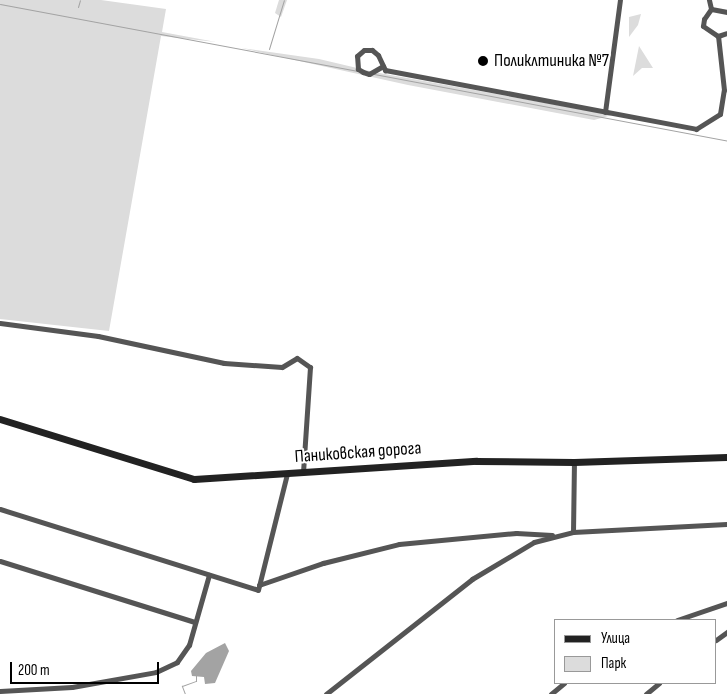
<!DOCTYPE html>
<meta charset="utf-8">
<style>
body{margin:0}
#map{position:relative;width:727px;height:694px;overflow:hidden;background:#fff;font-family:"Sofia Sans Condensed",sans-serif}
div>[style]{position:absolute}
.green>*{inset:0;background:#dcdcdc}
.water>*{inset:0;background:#a3a3a3}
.stream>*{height:1px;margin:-0.5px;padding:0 0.5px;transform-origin:0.5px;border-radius:0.5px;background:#a3a3a3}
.street>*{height:5px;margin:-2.5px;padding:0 2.5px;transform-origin:2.5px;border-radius:2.5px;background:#555}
.secondary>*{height:7px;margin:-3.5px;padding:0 3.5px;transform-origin:3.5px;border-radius:3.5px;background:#222}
.dots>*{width:14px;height:14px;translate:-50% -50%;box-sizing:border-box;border:2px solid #fff;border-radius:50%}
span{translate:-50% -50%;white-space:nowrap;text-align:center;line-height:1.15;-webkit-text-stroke:4px #fff;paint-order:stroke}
.poi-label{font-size:18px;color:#000}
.left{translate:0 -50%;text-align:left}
.street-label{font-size:18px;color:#000}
.legend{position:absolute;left:554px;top:619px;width:162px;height:65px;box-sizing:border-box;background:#fff;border:1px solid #999;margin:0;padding:6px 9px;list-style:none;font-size:15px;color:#000}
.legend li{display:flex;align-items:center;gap:10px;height:25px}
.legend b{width:25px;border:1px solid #999}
.scale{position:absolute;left:10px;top:662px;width:149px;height:22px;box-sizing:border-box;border:2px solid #000;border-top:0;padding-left:6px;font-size:15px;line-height:18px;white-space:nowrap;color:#000;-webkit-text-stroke:4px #fff;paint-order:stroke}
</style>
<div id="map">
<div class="green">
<div style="clip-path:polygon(0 0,101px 0,166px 9px,162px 32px,216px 42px,161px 36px,109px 331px,0 319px)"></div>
<div style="clip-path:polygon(279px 0,287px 0,281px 17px,275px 13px)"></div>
<div style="clip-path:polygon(641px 14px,638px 25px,629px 37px,629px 17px)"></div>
<div style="clip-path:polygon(639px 46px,653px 68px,642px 68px,633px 76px)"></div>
<div style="clip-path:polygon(241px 48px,319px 59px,374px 72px,612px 115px,594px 120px,408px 85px)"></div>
</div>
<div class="water">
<div style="clip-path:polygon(225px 643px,229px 651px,215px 683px,205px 684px,204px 677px,192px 676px,191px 671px,206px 653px)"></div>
</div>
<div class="stream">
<div style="left:0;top:4px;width:364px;rotate:10.6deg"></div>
<div style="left:78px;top:7px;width:7px;rotate:-74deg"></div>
<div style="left:269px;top:49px;width:51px;rotate:-73deg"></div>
<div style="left:374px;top:74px;width:359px;rotate:10.7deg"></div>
<div style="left:185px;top:694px;width:9px;rotate:-111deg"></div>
<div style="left:182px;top:686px;width:15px;rotate:-20deg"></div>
<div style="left:196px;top:681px;width:6px;rotate:-90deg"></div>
</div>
<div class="street">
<div style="left:709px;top:0;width:9px;rotate:77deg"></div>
<div style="left:727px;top:12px;width:16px;rotate:-169deg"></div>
<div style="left:711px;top:9px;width:12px;rotate:125deg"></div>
<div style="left:704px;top:19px;width:7px;rotate:98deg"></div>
<div style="left:703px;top:26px;width:18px;rotate:34deg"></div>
<div style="left:718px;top:36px;width:9px;rotate:-18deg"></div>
<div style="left:383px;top:66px;width:16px;rotate:150deg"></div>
<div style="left:369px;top:74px;width:6px;rotate:-162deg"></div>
<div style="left:363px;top:72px;width:6px;rotate:-149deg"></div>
<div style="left:358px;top:69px;width:13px;rotate:-94deg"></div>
<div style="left:357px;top:56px;width:9px;rotate:-41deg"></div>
<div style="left:364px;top:50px;width:8px"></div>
<div style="left:372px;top:50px;width:8px;rotate:40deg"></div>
<div style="left:378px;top:55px;width:17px;rotate:65deg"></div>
<div style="left:385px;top:70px;width:317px;rotate:10.7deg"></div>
<div style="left:696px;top:129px;width:28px;rotate:-32deg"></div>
<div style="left:720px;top:114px;width:24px;rotate:-81deg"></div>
<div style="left:724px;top:90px;width:54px;rotate:-96.3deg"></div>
<div style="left:605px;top:112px;width:113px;rotate:-82.4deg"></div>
<div style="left:0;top:323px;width:99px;rotate:7.6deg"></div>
<div style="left:98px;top:336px;width:129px;rotate:12.1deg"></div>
<div style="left:224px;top:363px;width:58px;rotate:3.9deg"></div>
<div style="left:282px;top:367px;width:17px;rotate:-31deg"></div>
<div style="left:297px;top:358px;width:16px;rotate:35deg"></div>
<div style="left:310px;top:367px;width:105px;rotate:93.8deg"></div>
<div style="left:0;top:509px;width:270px;rotate:17.4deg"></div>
<div style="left:258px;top:590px;width:120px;rotate:-76deg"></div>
<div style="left:573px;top:532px;width:154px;rotate:-3deg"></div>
<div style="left:0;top:561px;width:204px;rotate:17.4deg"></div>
<div style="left:259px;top:585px;width:68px;rotate:-19deg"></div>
<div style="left:323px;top:563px;width:78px;rotate:-14deg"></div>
<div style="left:399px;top:544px;width:118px;rotate:-5.4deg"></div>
<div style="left:516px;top:533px;width:36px;rotate:3deg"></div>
<div style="left:677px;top:620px;width:53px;rotate:-18.8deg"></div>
<div style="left:716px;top:640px;width:14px;rotate:-36deg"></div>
<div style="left:0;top:691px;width:72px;rotate:-3.2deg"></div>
<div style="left:72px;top:687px;width:85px;rotate:-10.1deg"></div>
<div style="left:156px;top:672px;width:23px;rotate:-25deg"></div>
<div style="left:177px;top:662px;width:21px;rotate:-55deg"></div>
<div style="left:189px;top:645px;width:73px;rotate:-74.1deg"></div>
<div style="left:326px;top:694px;width:186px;rotate:-38.2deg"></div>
<div style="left:472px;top:579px;width:72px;rotate:-30.8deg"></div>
<div style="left:534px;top:542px;width:40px;rotate:-14.4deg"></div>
<div style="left:573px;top:532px;width:70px;rotate:-89.2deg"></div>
<div style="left:551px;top:694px;width:17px;rotate:-40deg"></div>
<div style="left:646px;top:694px;width:17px;rotate:-40deg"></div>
</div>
<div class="secondary">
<div style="left:0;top:419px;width:203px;rotate:17.2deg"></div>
<div style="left:194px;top:479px;width:283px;rotate:-3.7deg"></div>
<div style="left:476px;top:461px;width:98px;rotate:0.6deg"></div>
<div style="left:574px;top:462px;width:153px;rotate:-1.9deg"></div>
</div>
<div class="dots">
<div style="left:483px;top:61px;background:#000"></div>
</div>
<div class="poi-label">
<span class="left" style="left:494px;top:61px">Поликлтиника №7</span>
</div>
<div class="street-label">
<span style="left:358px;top:453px;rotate:-4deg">Паниковская дорога</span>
</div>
<ul class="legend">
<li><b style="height:6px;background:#222"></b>Улица</li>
<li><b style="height:14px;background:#dcdcdc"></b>Парк</li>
</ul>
<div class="scale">200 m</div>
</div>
